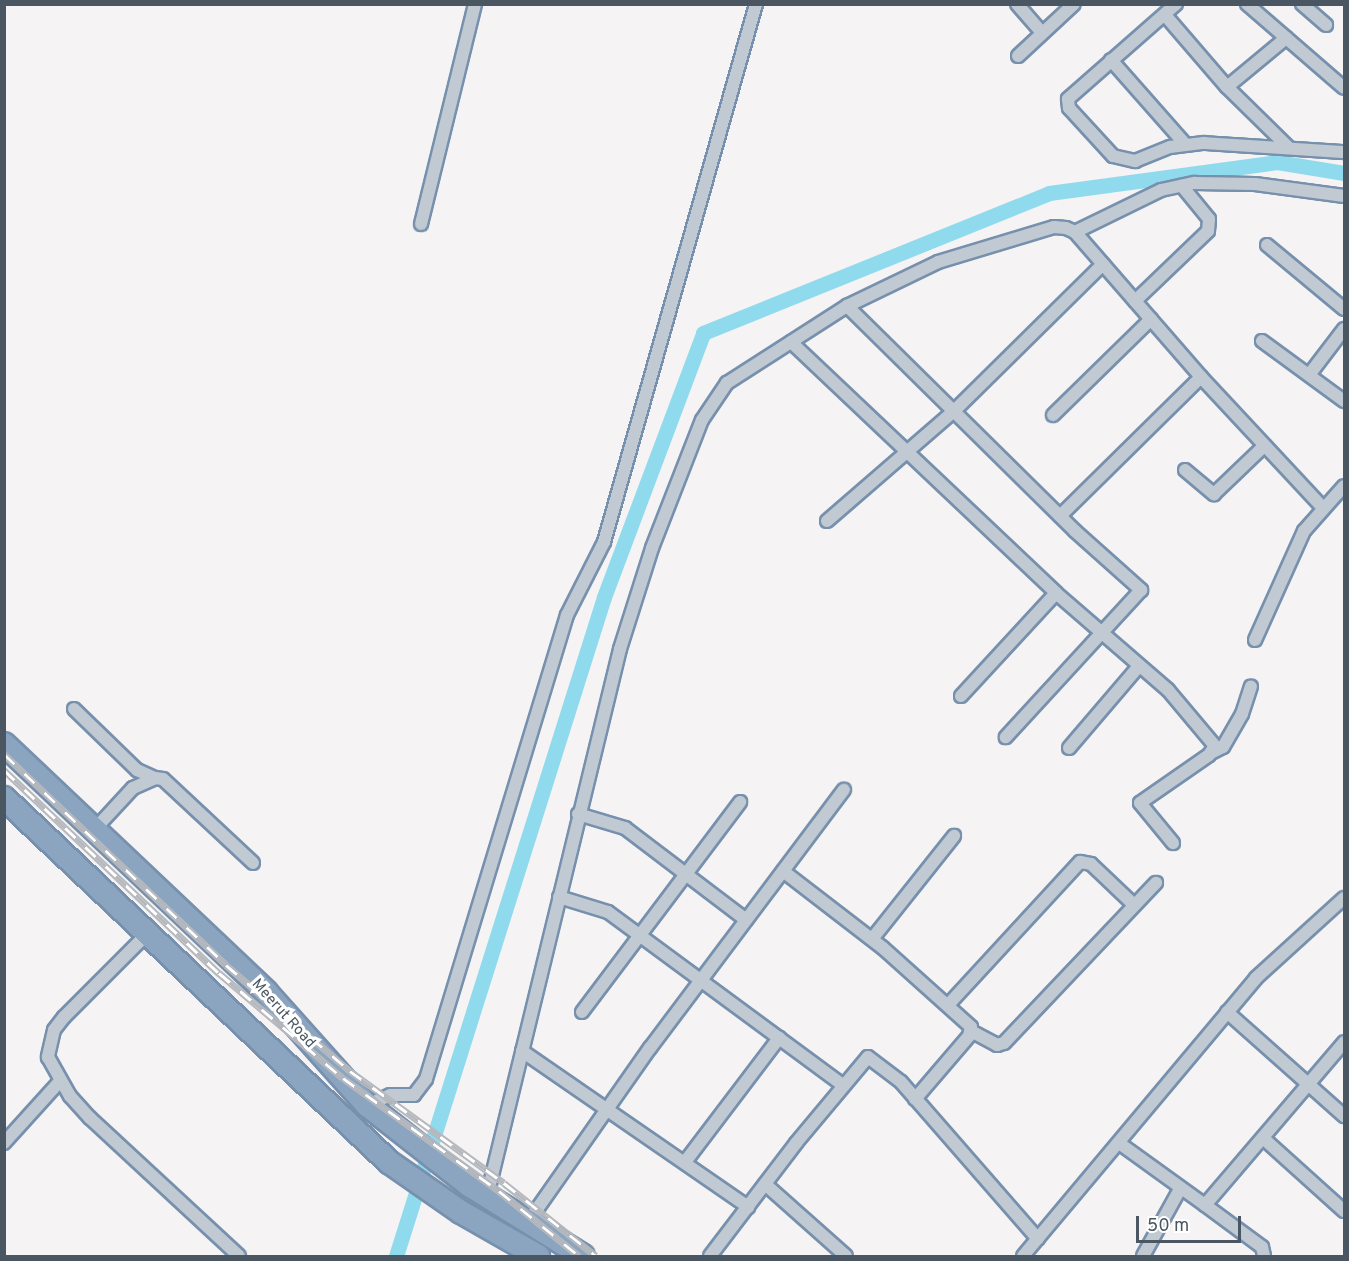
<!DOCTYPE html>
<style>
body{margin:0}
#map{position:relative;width:1349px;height:1261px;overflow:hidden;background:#f5f3f3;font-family:Overpass,sans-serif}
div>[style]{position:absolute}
.canal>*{height:15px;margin:-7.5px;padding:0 7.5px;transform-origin:7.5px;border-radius:7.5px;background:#90daee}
.roads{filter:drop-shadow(2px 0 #7690ad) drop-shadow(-2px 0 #7690ad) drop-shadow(0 2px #7690ad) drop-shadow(0 -2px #7690ad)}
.street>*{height:12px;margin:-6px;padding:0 6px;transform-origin:6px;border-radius:6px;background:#c1cad2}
.highway>*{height:22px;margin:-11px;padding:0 11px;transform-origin:11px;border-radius:11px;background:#8ba5c1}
.rail>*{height:7px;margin-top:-3.5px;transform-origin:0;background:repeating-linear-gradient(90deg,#fff 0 14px,#b5b8bd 0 28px);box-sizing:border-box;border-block:2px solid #b5b8bd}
span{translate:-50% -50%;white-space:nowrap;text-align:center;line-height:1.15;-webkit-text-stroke:6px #fff;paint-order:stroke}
.street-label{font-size:15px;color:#4a5661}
.frame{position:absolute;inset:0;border:6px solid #4a5661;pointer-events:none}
.scale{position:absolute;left:1136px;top:1216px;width:105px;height:27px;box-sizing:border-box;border:3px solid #4a5661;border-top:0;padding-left:8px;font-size:18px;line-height:21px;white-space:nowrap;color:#4a5661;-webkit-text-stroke:4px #fff;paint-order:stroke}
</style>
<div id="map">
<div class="canal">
<div style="left:396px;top:1256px;width:691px;rotate:-72.48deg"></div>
<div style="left:604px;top:597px;width:282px;rotate:-69.4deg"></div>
<div style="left:703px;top:333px;width:373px;rotate:-22deg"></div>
<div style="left:1049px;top:193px;width:230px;rotate:-7.7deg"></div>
<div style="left:1277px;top:162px;width:68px;rotate:9.3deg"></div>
</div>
<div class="roads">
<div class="street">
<div style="left:1017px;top:4px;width:38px;rotate:49deg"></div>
<div style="left:1176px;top:4px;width:144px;rotate:138.7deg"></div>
<div style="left:1068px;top:99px;width:9px;rotate:84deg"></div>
<div style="left:1069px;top:108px;width:65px;rotate:47.5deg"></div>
<div style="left:1113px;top:156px;width:23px;rotate:13deg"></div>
<div style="left:1135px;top:161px;width:38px;rotate:-22deg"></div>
<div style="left:1170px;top:147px;width:34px;rotate:-7deg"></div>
<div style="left:1204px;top:143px;width:140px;rotate:3.7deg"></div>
<div style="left:1247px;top:4px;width:128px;rotate:40.9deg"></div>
<div style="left:1302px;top:4px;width:32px;rotate:41deg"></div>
<div style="left:1165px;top:15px;width:95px;rotate:49.3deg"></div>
<div style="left:1227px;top:87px;width:86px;rotate:44.5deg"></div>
<div style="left:1018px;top:56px;width:76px;rotate:-42.9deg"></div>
<div style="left:1111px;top:60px;width:112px;rotate:48.6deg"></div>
<div style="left:1227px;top:87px;width:77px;rotate:-39.7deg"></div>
<div style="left:421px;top:224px;width:227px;rotate:-76.2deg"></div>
<div style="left:1075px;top:232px;width:96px;rotate:-26deg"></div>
<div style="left:1161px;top:190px;width:35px;rotate:-12deg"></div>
<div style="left:1195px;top:183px;width:60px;rotate:1deg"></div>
<div style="left:1255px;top:184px;width:90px;rotate:7.7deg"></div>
<div style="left:1267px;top:245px;width:100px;rotate:39.7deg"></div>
<div style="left:1135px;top:301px;width:101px;rotate:-43.8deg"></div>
<div style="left:1208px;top:231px;width:12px;rotate:-85deg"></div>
<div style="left:1209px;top:219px;width:43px;rotate:-129.3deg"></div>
<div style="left:847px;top:306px;width:320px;rotate:44.6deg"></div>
<div style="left:1075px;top:531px;width:89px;rotate:41.8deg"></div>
<div style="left:1141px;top:590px;width:200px;rotate:132.6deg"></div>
<div style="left:1262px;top:341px;width:102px;rotate:36.2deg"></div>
<div style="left:791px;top:342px;width:365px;rotate:43.4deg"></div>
<div style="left:1056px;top:593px;width:148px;rotate:40.9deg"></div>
<div style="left:1168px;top:690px;width:73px;rotate:50deg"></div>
<div style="left:1215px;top:746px;width:11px;rotate:124deg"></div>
<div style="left:1209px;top:755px;width:84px;rotate:145.2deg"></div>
<div style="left:1140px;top:803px;width:52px;rotate:50.5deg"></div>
<div style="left:1309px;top:375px;width:58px;rotate:-52.7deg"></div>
<div style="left:1053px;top:415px;width:137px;rotate:-44.4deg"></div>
<div style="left:1185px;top:470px;width:38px;rotate:40deg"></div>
<div style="left:1214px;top:494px;width:69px;rotate:-43.8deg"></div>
<div style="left:1060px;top:516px;width:198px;rotate:-44.6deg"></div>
<div style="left:827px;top:521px;width:168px;rotate:-40.9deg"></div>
<div style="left:954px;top:411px;width:209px;rotate:-44.6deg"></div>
<div style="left:1255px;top:640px;width:120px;rotate:-65.8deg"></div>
<div style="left:1304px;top:531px;width:60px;rotate:-48.4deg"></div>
<div style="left:961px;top:696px;width:140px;rotate:-47.3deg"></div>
<div style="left:74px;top:709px;width:88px;rotate:44.1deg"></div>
<div style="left:137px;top:770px;width:20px;rotate:24deg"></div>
<div style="left:1069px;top:748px;width:108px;rotate:-49.5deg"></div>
<div style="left:1213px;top:752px;width:11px;rotate:-27deg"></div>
<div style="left:1223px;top:747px;width:38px;rotate:-60deg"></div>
<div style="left:1242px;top:714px;width:29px;rotate:-72deg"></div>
<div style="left:578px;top:814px;width:49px;rotate:16.6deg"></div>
<div style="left:625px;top:828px;width:152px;rotate:37.2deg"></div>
<div style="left:95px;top:829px;width:56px;rotate:-47.2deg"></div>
<div style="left:133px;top:788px;width:24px;rotate:-24deg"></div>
<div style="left:155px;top:778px;width:8px;rotate:7deg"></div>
<div style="left:163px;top:779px;width:123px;rotate:43deg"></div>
<div style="left:783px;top:871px;width:126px;rotate:37.6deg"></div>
<div style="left:883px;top:948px;width:118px;rotate:41.9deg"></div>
<div style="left:971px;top:1027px;width:9px;rotate:103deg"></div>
<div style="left:969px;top:1036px;width:83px;rotate:130.6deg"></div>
<div style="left:559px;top:897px;width:51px;rotate:17deg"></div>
<div style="left:608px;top:912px;width:292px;rotate:36.4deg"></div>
<div style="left:148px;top:933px;width:119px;rotate:135deg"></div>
<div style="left:64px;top:1017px;width:16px;rotate:128deg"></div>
<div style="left:54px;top:1030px;width:28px;rotate:103deg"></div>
<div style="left:48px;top:1057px;width:45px;rotate:60.6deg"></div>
<div style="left:70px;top:1096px;width:30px;rotate:48deg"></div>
<div style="left:90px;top:1118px;width:203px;rotate:42.8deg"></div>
<div style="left:872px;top:939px;width:132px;rotate:-51.5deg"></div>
<div style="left:948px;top:1005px;width:195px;rotate:-47.3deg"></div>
<div style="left:1080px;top:862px;width:11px;rotate:10deg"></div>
<div style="left:1091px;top:864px;width:59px;rotate:43.6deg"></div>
<div style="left:582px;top:1012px;width:263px;rotate:-53deg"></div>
<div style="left:1227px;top:1012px;width:157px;rotate:41.6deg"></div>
<div style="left:971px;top:1031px;width:30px;rotate:28deg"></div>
<div style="left:997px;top:1045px;width:7px;rotate:-16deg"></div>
<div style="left:1004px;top:1043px;width:221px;rotate:-46.5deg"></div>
<div style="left:522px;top:1051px;width:275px;rotate:34.6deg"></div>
<div style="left:367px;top:1105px;width:25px;rotate:-23deg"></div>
<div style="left:390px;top:1095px;width:24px"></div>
<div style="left:414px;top:1095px;width:20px;rotate:-53deg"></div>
<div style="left:426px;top:1079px;width:485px;rotate:-73.1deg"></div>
<div style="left:567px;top:615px;width:82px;rotate:-63.1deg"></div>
<div style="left:604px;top:542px;width:559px;rotate:-74.22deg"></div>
<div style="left:1263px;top:1138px;width:109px;rotate:42deg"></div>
<div style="left:4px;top:1143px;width:84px;rotate:-47.9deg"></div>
<div style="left:1119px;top:1143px;width:106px;rotate:35.8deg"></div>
<div style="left:1205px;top:1205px;width:214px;rotate:-49.5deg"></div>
<div style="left:685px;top:1162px;width:156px;rotate:-52.8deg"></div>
<div style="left:765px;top:1184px;width:108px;rotate:41.6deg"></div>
<div style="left:487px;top:1196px;width:563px;rotate:-76.33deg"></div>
<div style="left:620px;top:649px;width:106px;rotate:-72.4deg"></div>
<div style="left:652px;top:548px;width:137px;rotate:-68.7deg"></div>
<div style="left:702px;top:420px;width:45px;rotate:-56deg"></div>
<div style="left:727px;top:383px;width:143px;rotate:-32.7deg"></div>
<div style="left:847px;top:306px;width:101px;rotate:-25.8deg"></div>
<div style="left:938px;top:262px;width:121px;rotate:-16.8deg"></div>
<div style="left:1054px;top:227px;width:12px;rotate:5deg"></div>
<div style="left:1066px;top:228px;width:10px;rotate:24deg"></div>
<div style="left:1075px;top:232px;width:192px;rotate:49deg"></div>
<div style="left:1201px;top:377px;width:179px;rotate:47deg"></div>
<div style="left:1205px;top:1205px;width:71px;rotate:36.4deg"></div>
<div style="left:1262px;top:1247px;width:9px;rotate:77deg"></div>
<div style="left:528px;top:1222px;width:213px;rotate:-55deg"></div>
<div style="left:650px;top:1048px;width:323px;rotate:-53.1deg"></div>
<div style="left:710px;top:1256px;width:142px;rotate:-52.7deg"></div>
<div style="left:796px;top:1143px;width:112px;rotate:-50.1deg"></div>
<div style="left:868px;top:1057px;width:41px;rotate:37.1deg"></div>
<div style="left:901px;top:1082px;width:208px;rotate:48.9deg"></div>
<div style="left:1023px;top:1256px;width:363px;rotate:-50deg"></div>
<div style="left:1256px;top:978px;width:119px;rotate:-42.3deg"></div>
<div style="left:1143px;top:1256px;width:77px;rotate:-61.1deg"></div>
</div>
<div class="highway">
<div style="left:4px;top:744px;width:361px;rotate:43.4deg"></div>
<div style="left:266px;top:992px;width:152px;rotate:48.2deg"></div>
<div style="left:367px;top:1105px;width:130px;rotate:38.1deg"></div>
<div style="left:469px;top:1185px;width:134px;rotate:31.9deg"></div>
<div style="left:4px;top:798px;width:530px;rotate:43.39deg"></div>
<div style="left:389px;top:1162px;width:88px;rotate:34.8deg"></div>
<div style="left:461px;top:1212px;width:89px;rotate:29.7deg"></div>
</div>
</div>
<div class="rail">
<div style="left:4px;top:754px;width:306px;rotate:43.5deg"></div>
<div style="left:226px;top:965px;width:163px;rotate:40.5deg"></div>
<div style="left:350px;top:1071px;width:190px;rotate:36deg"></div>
<div style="left:504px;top:1183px;width:117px;rotate:38.4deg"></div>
<div style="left:4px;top:770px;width:296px;rotate:43.4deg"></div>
<div style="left:219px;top:973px;width:162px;rotate:40.3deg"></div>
<div style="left:343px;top:1078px;width:193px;rotate:35.9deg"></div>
<div style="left:499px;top:1191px;width:103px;rotate:39.1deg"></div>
</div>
<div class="street-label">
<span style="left:283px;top:1014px;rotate:48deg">Meerut Road</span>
</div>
<div class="frame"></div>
<div class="scale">50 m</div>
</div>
